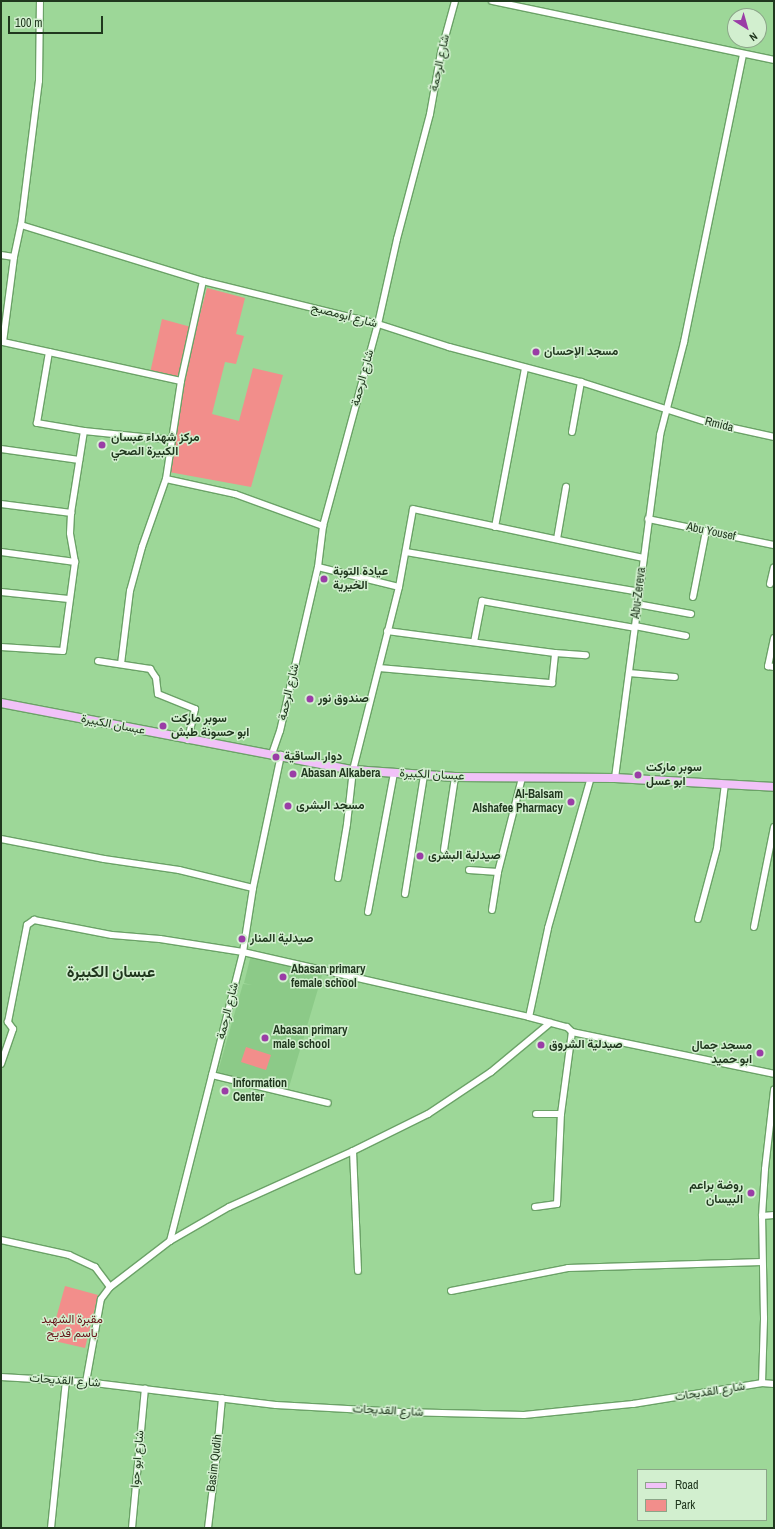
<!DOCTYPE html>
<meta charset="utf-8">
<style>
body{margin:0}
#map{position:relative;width:775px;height:1529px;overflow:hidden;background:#9dd798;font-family:"Archivo Narrow",Vazirmatn,sans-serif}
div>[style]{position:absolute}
.built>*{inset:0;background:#8cca88}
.green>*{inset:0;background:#f28e8b}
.roads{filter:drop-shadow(1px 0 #6ba267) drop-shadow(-1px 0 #6ba267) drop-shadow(0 1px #6ba267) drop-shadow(0 -1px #6ba267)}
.minor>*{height:6px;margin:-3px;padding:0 3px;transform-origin:3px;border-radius:3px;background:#fff}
.major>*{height:8px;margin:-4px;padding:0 4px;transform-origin:4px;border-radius:4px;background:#f1c2f8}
.dots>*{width:11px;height:11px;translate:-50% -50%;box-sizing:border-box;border:2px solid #d2efcf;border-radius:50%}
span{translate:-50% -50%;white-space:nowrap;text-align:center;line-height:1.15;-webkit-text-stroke:3px #d2efcf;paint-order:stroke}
.street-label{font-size:12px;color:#20371e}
.poi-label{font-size:12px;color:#20371e;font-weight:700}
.left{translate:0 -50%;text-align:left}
.right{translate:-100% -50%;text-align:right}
.park-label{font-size:12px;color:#661218}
.district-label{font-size:16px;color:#20371e;font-weight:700}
.frame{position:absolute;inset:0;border:2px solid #20371e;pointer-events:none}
.legend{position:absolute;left:637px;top:1469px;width:130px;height:52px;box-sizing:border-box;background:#d2efcf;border:1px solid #8ba588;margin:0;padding:5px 7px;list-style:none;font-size:12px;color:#20371e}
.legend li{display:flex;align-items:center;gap:8px;height:20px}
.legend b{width:20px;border:1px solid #8ba588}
.north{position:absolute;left:727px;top:8px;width:40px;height:40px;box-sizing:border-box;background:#d2efcf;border:1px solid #8ba588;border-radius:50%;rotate:143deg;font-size:11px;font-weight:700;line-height:16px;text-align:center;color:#20371e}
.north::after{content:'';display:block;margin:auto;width:14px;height:18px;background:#9a3da6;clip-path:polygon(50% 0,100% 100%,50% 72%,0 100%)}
.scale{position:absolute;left:8px;top:16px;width:95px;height:18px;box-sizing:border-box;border:2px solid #20371e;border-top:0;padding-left:5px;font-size:12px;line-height:14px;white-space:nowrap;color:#20371e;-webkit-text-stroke:3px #d2efcf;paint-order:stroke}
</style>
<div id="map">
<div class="built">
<div style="clip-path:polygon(251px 955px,323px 972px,287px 1094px,217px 1075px,243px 984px,252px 985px,244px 983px)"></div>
</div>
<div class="green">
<div style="clip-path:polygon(207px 288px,245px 298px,236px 334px,244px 336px,236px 364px,225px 362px,212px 414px,239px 421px,253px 368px,283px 375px,251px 487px,169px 472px,184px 375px)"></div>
<div style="clip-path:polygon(162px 319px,191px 327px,180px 374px,174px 378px,150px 373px)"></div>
<div style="clip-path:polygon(246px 1047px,271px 1055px,266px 1070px,241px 1062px)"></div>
<div style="clip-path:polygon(65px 1286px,98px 1295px,85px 1348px,50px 1340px)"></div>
</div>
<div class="roads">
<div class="minor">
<div style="left:492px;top:1px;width:288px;rotate:11.8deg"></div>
<div style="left:21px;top:225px;width:190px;rotate:17.1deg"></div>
<div style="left:203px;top:281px;width:180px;rotate:13.8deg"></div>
<div style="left:378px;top:324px;width:75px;rotate:17.9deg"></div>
<div style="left:449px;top:347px;width:137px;rotate:14.9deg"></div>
<div style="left:581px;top:382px;width:131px;rotate:17.7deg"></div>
<div style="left:706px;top:422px;width:70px;rotate:12.4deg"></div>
<div style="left:1px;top:255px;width:13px;rotate:9deg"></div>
<div style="left:49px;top:352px;width:135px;rotate:12.4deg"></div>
<div style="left:84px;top:431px;width:88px;rotate:5.8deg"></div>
<div style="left:572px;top:432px;width:51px;rotate:-79.8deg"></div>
<div style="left:1px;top:449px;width:79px;rotate:8deg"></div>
<div style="left:166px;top:479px;width:71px;rotate:12.3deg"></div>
<div style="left:235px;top:494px;width:94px;rotate:20deg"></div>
<div style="left:1px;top:504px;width:71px;rotate:7.3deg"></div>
<div style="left:648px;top:519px;width:129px;rotate:11.7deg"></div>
<div style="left:495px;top:527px;width:162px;rotate:-79.3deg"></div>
<div style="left:557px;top:539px;width:53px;rotate:-80.2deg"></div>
<div style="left:1px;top:552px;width:75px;rotate:7.7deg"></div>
<div style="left:406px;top:552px;width:236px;rotate:9.7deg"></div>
<div style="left:318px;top:567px;width:83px;rotate:13.9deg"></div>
<div style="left:770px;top:584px;width:17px;rotate:-77deg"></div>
<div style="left:1px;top:592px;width:68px;rotate:5.9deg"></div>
<div style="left:693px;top:597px;width:67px;rotate:-78.9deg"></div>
<div style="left:637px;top:604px;width:55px;rotate:10.5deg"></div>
<div style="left:635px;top:626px;width:52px;rotate:11.1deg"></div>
<div style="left:387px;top:631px;width:169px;rotate:7.5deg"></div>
<div style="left:555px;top:653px;width:31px;rotate:4deg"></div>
<div style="left:774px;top:638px;width:29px;rotate:102deg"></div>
<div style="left:768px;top:666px;width:6px;rotate:9deg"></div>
<div style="left:474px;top:642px;width:42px;rotate:-79deg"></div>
<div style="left:482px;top:601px;width:155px;rotate:10deg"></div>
<div style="left:1px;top:647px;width:62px;rotate:3.7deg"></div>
<div style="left:63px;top:651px;width:90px;rotate:-82.3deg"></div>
<div style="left:75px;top:562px;width:29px;rotate:-100deg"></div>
<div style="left:70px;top:533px;width:20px;rotate:-87deg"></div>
<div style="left:71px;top:513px;width:83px;rotate:-81deg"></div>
<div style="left:84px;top:431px;width:48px;rotate:-170.3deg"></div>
<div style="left:37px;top:423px;width:72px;rotate:-80.4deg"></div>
<div style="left:49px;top:352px;width:47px;rotate:-167.7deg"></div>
<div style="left:3px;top:342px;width:86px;rotate:-82.6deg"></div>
<div style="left:14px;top:257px;width:33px;rotate:-78deg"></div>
<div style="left:21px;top:225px;width:145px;rotate:-82.9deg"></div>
<div style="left:39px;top:81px;width:80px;rotate:-89.3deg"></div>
<div style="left:98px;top:661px;width:53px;rotate:8.7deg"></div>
<div style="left:150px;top:669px;width:11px;rotate:56deg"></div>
<div style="left:156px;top:678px;width:16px;rotate:83deg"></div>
<div style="left:158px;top:694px;width:40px;rotate:22deg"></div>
<div style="left:195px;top:709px;width:32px;rotate:103deg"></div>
<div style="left:121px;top:664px;width:74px;rotate:-83deg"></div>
<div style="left:130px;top:591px;width:46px;rotate:-74.7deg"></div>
<div style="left:142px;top:547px;width:72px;rotate:-70.6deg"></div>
<div style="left:166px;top:479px;width:99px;rotate:-81.3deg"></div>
<div style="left:181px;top:381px;width:102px;rotate:-77.6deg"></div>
<div style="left:379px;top:668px;width:174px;rotate:5deg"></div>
<div style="left:552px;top:683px;width:30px;rotate:-84deg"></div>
<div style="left:629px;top:673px;width:46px;rotate:5deg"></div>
<div style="left:272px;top:754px;width:24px;rotate:-71deg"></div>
<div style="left:280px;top:731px;width:168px;rotate:-77deg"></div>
<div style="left:318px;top:567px;width:41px;rotate:-83deg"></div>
<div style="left:323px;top:526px;width:209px;rotate:-74.8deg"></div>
<div style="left:378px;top:324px;width:87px;rotate:-77.4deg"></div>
<div style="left:397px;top:239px;width:129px;rotate:-75.2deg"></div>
<div style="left:430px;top:114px;width:63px;rotate:-79.9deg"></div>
<div style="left:441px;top:52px;width:53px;rotate:-74.6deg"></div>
<div style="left:615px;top:778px;width:346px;rotate:-82.5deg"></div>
<div style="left:660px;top:435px;width:96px;rotate:-75.5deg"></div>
<div style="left:684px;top:342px;width:294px;rotate:-78.4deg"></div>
<div style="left:1px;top:839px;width:105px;rotate:11deg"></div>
<div style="left:104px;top:859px;width:76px;rotate:8.3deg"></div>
<div style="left:179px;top:870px;width:76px;rotate:13.7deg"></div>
<div style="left:444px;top:850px;width:74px;rotate:-81.4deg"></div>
<div style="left:469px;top:870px;width:29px;rotate:4deg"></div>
<div style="left:338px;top:878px;width:55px;rotate:-80.5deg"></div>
<div style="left:347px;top:824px;width:54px;rotate:-83.7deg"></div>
<div style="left:353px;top:770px;width:189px;rotate:-75.9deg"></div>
<div style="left:399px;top:587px;width:79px;rotate:-79.8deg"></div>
<div style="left:413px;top:509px;width:235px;rotate:12deg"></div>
<div style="left:405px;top:894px;width:121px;rotate:-80.9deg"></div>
<div style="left:492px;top:910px;width:38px;rotate:-81deg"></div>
<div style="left:498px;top:872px;width:97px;rotate:-75.7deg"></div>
<div style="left:368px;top:912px;width:141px;rotate:-79.4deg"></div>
<div style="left:698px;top:919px;width:73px;rotate:-75deg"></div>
<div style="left:717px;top:848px;width:64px;rotate:-82.9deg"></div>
<div style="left:754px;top:927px;width:102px;rotate:-78.7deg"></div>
<div style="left:529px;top:1017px;width:91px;rotate:-77.9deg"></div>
<div style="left:548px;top:928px;width:157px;rotate:-74.1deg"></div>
<div style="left:1px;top:1064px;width:37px;rotate:-71deg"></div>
<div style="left:13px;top:1029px;width:9px;rotate:-126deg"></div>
<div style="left:8px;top:1022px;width:99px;rotate:-78.9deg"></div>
<div style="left:27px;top:925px;width:9px;rotate:-36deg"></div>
<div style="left:34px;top:920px;width:79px;rotate:10.9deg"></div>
<div style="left:112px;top:935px;width:48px;rotate:4.8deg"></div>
<div style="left:160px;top:939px;width:84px;rotate:8.9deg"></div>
<div style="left:243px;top:952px;width:293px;rotate:12.8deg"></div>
<div style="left:529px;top:1017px;width:39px;rotate:15deg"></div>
<div style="left:567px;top:1027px;width:7px;rotate:45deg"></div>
<div style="left:572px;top:1032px;width:206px;rotate:11.7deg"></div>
<div style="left:212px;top:1075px;width:119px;rotate:13.6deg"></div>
<div style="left:536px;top:1114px;width:25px"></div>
<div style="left:353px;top:1151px;width:120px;rotate:87.6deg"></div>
<div style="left:535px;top:1207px;width:22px;rotate:-8deg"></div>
<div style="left:557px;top:1204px;width:90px;rotate:-87.5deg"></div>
<div style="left:561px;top:1114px;width:83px;rotate:-82.4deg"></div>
<div style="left:762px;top:1216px;width:12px;rotate:-5deg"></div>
<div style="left:1px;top:1240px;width:70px;rotate:12.4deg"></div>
<div style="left:69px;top:1255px;width:29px;rotate:25deg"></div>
<div style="left:95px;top:1267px;width:25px;rotate:53deg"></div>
<div style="left:170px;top:1241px;width:298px;rotate:-75.8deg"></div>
<div style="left:243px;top:952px;width:65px;rotate:-81.1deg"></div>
<div style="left:253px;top:888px;width:136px;rotate:-78.1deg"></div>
<div style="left:451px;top:1291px;width:119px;rotate:-11.1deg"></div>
<div style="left:568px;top:1268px;width:194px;rotate:-1.8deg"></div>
<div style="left:1px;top:1377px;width:85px;rotate:3.4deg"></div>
<div style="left:86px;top:1382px;width:191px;rotate:6.9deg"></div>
<div style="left:276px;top:1405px;width:125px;rotate:3.2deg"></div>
<div style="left:401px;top:1412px;width:123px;rotate:1.4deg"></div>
<div style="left:524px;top:1415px;width:110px;rotate:-5.8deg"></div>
<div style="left:633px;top:1404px;width:131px;rotate:-9.2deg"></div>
<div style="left:762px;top:1383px;width:12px;rotate:5deg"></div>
<div style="left:86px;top:1382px;width:84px;rotate:-79.8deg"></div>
<div style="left:101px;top:1299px;width:15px;rotate:-53deg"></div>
<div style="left:110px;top:1287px;width:76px;rotate:-37.5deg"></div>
<div style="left:170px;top:1241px;width:68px;rotate:-30deg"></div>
<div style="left:229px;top:1207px;width:136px;rotate:-24.3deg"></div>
<div style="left:353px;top:1151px;width:84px;rotate:-26.3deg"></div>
<div style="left:428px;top:1114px;width:76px;rotate:-33.7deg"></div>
<div style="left:491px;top:1072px;width:77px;rotate:-39.7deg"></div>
<div style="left:762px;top:1383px;width:65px;rotate:-88.2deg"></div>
<div style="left:764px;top:1318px;width:102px;rotate:-91.1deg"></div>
<div style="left:762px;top:1216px;width:47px;rotate:-86.3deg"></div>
<div style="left:765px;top:1169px;width:80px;rotate:-83.5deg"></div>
<div style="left:51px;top:1528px;width:148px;rotate:-84.2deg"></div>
<div style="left:132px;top:1528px;width:140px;rotate:-84.7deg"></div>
<div style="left:208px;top:1528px;width:77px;rotate:-83.2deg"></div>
<div style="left:217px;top:1452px;width:54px;rotate:-84.7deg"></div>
</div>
<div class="major">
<div style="left:1px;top:703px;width:358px;rotate:10.8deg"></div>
<div style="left:353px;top:770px;width:102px;rotate:3.9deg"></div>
<div style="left:455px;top:777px;width:160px;rotate:0.4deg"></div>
<div style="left:615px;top:778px;width:159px;rotate:3.2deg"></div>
</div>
</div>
<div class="dots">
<div style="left:536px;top:352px;background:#9a3da6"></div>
<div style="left:102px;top:445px;background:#9a3da6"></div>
<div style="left:324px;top:579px;background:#9a3da6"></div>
<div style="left:310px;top:699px;background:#9a3da6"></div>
<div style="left:163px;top:726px;background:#9a3da6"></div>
<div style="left:276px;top:757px;background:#9a3da6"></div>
<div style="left:293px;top:774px;background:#9a3da6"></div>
<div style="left:638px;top:775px;background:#9a3da6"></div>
<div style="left:571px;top:802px;background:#9a3da6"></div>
<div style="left:288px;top:806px;background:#9a3da6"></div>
<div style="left:420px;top:856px;background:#9a3da6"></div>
<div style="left:242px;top:939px;background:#9a3da6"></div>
<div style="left:283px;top:977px;background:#9a3da6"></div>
<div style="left:265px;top:1038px;background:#9a3da6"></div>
<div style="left:541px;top:1045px;background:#9a3da6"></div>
<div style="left:760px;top:1053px;background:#9a3da6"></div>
<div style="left:225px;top:1091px;background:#9a3da6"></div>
<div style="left:751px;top:1193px;background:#9a3da6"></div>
</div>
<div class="street-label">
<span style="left:440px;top:63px;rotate:-78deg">شارع الرحمة</span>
<span style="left:344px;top:316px;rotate:14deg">شارع أبومصبح</span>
<span style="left:363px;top:378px;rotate:-75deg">شارع الرحمة</span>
<span style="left:719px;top:425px;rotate:14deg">Rmida</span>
<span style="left:711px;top:532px;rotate:12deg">Abu Yousef</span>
<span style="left:639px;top:593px;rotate:-83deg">Abu-Zereva</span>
<span style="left:289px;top:692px;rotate:-77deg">شارع الرحمة</span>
<span style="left:113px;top:725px;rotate:11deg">عبسان الكبيرة</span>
<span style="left:432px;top:775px;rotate:3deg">عبسان الكبيرة</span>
<span style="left:228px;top:1011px;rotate:-76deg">شارع الرحمة</span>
<span style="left:65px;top:1381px;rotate:4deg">شارع القديحات</span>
<span style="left:710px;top:1392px;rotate:-9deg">شارع القديحات</span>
<span style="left:388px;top:1411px;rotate:3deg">شارع القديحات</span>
<span style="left:138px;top:1459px;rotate:-85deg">شارع ابو حوا</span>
<span style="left:215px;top:1463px;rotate:-83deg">Basim Qudih</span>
</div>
<div class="poi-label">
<span class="left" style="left:544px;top:352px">مسجد الإحسان</span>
<span class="left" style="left:111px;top:445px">مركز شهداء عبسان<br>الكبيرة الصحي</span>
<span class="left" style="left:333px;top:579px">عيادة التوبة<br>الخيرية</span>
<span class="left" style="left:318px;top:699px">صندوق نور</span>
<span class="left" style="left:171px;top:726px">سوبر ماركت<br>ابو حسونة طبش</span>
<span class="left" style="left:284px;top:757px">دوار الساقية</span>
<span class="left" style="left:646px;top:775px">سوبر ماركت<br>ابو عسل</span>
<span class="left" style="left:301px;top:774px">Abasan Alkabera</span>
<span class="right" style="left:563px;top:802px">Al-Balsam<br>Alshafee Pharmacy</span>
<span class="left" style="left:296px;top:806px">مسجد البشرى</span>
<span class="left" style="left:428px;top:856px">صيدلية البشرى</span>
<span class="left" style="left:250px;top:939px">صيدلية المنار</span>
<span class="left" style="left:291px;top:977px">Abasan primary<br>female school</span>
<span class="left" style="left:273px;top:1038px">Abasan primary<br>male school</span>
<span class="left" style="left:549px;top:1045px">صيدلية الشروق</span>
<span class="right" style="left:752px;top:1053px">مسجد جمال<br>ابو حميد</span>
<span class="left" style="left:233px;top:1091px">Information<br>Center</span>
<span class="right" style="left:743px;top:1193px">روضة براعم<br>البيسان</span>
</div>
<div class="park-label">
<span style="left:72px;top:1327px">مقبرة الشهيد<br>باسم قديح</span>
</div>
<div class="district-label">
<span style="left:111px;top:971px">عبسان الكبيرة</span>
</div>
<div class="frame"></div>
<ul class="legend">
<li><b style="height:5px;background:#f1c2f8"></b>Road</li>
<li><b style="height:11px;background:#f28e8b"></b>Park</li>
</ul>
<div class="north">N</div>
<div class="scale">100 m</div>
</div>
